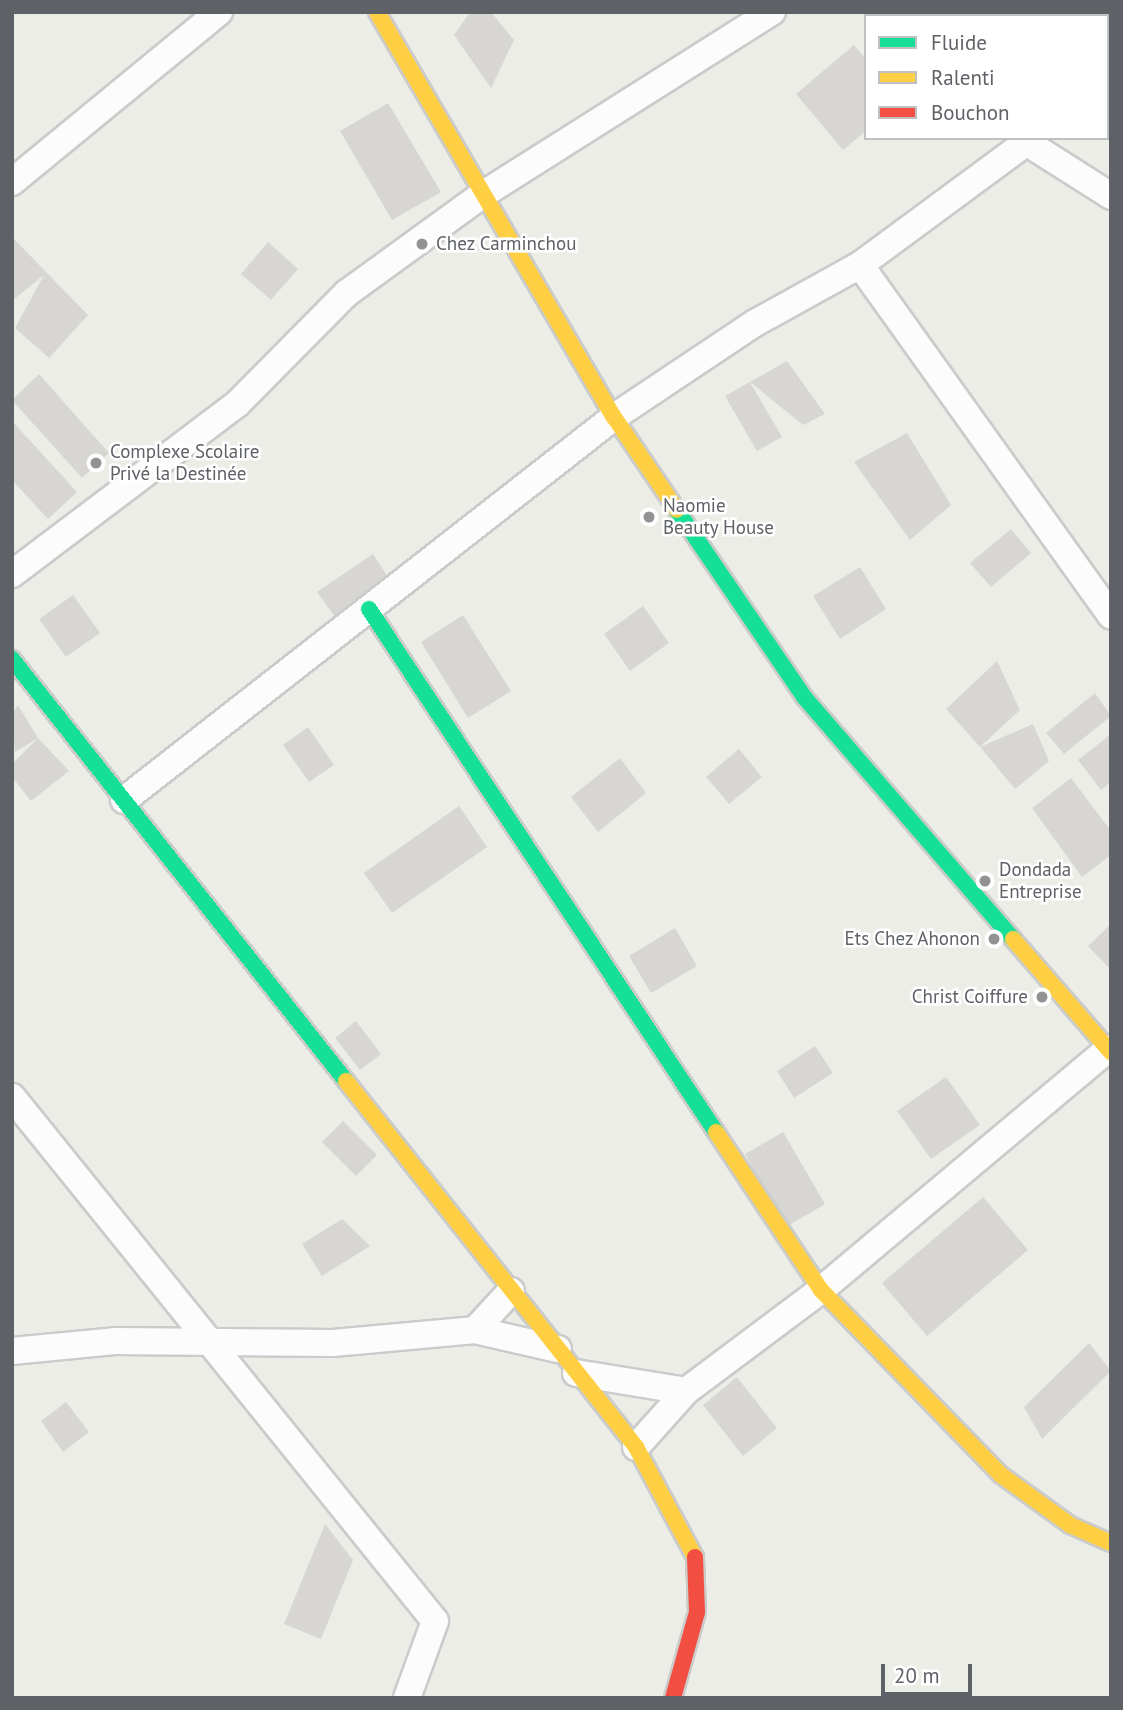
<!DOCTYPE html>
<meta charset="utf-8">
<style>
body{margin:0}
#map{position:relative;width:1123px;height:1710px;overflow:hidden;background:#edede8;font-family:"PT Sans",sans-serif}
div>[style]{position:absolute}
.building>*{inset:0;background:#d7d6d3}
.roads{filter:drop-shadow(2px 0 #cacbca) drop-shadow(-2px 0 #cacbca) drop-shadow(0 2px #cacbca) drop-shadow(0 -2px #cacbca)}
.street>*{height:26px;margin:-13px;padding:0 13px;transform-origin:13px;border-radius:13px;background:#fcfcfc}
.fast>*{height:16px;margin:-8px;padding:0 8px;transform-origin:8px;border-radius:8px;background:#16e098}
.slow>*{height:16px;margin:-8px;padding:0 8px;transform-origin:8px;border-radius:8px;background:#ffcf43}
.jam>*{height:16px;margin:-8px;padding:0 8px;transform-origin:8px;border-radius:8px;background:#f24e42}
.dots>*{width:19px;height:19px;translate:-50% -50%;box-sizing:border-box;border:4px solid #fff;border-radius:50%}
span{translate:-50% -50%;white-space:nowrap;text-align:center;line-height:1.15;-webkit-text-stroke:5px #fff;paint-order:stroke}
.poi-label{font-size:19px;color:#5e6165}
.left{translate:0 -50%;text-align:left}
.right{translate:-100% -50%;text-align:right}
.frame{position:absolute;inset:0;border:14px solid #5e6165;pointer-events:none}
.legend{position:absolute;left:864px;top:14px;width:245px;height:126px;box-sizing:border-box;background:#fff;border:2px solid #bfc0c1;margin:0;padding:9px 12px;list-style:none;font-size:21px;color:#5e6165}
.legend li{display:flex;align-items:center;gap:14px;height:35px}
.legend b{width:35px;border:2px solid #bfc0c1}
.scale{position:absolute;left:881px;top:1664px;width:91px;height:32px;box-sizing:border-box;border:4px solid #5e6165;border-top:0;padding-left:9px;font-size:21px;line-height:24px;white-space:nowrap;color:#5e6165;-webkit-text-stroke:5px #fff;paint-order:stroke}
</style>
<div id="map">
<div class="building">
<div style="clip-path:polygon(470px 12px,491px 12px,514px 40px,491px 88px,454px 35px)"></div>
<div style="clip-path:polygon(935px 12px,970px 12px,973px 16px,928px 16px)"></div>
<div style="clip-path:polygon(854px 45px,866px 59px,866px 131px,843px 150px,796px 94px)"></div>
<div style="clip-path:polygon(388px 103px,441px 192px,392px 220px,340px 131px)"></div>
<div style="clip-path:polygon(12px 237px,88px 315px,49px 358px,15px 328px,44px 275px,12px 301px)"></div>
<div style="clip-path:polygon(268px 242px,298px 269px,271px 300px,241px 274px)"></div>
<div style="clip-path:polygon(787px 361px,825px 414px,803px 425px,750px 382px)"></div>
<div style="clip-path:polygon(39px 374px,109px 453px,82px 478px,12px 400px)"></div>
<div style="clip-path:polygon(750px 382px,782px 437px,757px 451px,725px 396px)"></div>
<div style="clip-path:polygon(12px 421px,77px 492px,48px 519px,12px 480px)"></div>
<div style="clip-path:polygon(907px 433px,951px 505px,910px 540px,854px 462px)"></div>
<div style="clip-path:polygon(1011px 529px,1031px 553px,991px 587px,970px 563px)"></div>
<div style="clip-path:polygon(373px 554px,390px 580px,335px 617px,317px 592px)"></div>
<div style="clip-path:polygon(860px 567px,886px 609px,840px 639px,813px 596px)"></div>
<div style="clip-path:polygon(73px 595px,100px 633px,66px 657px,39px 619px)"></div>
<div style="clip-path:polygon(643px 606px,669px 643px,630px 671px,604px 634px)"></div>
<div style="clip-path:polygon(463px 615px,511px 691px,468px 718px,421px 642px)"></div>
<div style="clip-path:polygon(997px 661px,1020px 710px,980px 747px,946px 709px)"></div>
<div style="clip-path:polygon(1095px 693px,1111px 716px,1064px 754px,1046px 733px)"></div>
<div style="clip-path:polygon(18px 705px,38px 738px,15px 752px,12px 714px)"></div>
<div style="clip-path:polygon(1033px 724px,1049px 761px,1015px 789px,980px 747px)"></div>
<div style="clip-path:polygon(308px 727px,334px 765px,309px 782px,283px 745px)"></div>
<div style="clip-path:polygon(1111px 734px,1111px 782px,1101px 790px,1078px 760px)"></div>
<div style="clip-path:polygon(38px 738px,69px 771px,31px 801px,12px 777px,12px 764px)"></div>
<div style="clip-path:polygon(739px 749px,762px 777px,729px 804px,706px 777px)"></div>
<div style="clip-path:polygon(620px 758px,646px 793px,598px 832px,571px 797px)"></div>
<div style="clip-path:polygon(1071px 778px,1111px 831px,1111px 855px,1082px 877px,1032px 808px)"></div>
<div style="clip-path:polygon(459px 806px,487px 847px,392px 913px,364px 873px)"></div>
<div style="clip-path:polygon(1111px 924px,1111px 970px,1088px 946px)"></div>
<div style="clip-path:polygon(675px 928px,697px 966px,651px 993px,629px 956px)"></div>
<div style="clip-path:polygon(356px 1021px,381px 1054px,360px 1070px,335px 1038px)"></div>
<div style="clip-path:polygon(815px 1046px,833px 1073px,794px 1098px,777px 1071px)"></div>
<div style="clip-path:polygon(946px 1077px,980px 1125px,931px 1159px,897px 1111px)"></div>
<div style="clip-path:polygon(343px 1121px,377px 1155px,356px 1176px,322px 1142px)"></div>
<div style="clip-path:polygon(783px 1132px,825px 1204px,786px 1227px,745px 1154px)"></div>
<div style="clip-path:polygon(983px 1197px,1028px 1250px,927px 1336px,882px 1283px)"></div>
<div style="clip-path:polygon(342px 1219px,370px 1246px,322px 1276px,302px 1244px)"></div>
<div style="clip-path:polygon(1089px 1343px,1111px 1371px,1042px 1439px,1024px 1407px)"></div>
<div style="clip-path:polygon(737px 1377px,777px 1428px,743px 1456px,703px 1405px)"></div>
<div style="clip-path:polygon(66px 1402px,89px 1432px,63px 1452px,41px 1421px)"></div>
<div style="clip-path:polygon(325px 1524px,353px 1560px,321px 1639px,284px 1624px)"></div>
</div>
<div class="roads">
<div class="street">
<div style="left:1107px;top:80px;width:5px;rotate:-37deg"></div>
<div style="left:1026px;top:142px;width:101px;rotate:32.4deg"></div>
<div style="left:12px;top:182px;width:268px;rotate:-39.4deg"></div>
<div style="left:860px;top:265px;width:431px;rotate:54.4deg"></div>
<div style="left:12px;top:574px;width:282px;rotate:-37.1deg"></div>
<div style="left:237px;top:404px;width:156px;rotate:-45.3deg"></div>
<div style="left:347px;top:293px;width:167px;rotate:-36deg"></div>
<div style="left:482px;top:195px;width:343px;rotate:-32.3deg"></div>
<div style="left:124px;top:800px;width:622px;rotate:-38.01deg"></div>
<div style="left:614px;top:417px;width:169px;rotate:-33.7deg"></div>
<div style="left:755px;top:323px;width:120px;rotate:-28.9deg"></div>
<div style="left:860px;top:265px;width:214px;rotate:-36.4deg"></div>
<div style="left:12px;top:1097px;width:673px;rotate:51.09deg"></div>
<div style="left:435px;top:1621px;width:82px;rotate:110deg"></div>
<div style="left:475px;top:1330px;width:53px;rotate:-47.3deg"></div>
<div style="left:12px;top:1351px;width:103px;rotate:-5.5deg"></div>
<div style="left:115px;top:1341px;width:218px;rotate:0.5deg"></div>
<div style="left:333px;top:1343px;width:143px;rotate:-5.2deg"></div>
<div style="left:475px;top:1330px;width:85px;rotate:12.9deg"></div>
<div style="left:576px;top:1373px;width:111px;rotate:9.3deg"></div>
<div style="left:636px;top:1447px;width:75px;rotate:-48.2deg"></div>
<div style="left:686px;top:1391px;width:169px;rotate:-36.8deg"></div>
<div style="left:821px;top:1290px;width:375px;rotate:-40deg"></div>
</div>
<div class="fast">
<div style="left:677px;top:510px;width:227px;rotate:55.8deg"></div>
<div style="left:805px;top:698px;width:318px;rotate:49.2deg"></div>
<div style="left:369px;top:609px;width:628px;rotate:56.44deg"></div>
<div style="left:12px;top:659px;width:538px;rotate:51.64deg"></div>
</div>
<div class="slow">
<div style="left:377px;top:12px;width:469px;rotate:59.7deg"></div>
<div style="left:614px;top:417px;width:112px;rotate:55.9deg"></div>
<div style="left:1013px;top:939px;width:150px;rotate:49.1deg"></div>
<div style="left:346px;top:1081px;width:467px;rotate:51.6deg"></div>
<div style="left:636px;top:1447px;width:125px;rotate:61.8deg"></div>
<div style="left:716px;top:1132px;width:190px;rotate:56.4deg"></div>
<div style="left:821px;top:1290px;width:258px;rotate:45.8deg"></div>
<div style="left:1001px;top:1475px;width:85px;rotate:35.9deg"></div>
<div style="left:1070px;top:1525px;width:45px;rotate:23.7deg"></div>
</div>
<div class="jam">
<div style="left:673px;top:1698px;width:89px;rotate:-74.4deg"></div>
<div style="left:697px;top:1612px;width:55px;rotate:-92.1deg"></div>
</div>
</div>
<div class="dots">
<div style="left:422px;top:244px;background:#909293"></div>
<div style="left:96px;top:463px;background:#909293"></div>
<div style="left:649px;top:517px;background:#909293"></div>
<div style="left:985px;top:881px;background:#909293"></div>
<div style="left:994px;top:939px;background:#909293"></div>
<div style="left:1042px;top:997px;background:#909293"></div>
</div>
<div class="poi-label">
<span class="left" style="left:436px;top:244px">Chez Carminchou</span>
<span class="left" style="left:110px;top:463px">Complexe Scolaire<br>Privé la Destinée</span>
<span class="left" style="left:663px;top:517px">Naomie<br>Beauty House</span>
<span class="left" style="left:999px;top:881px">Dondada<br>Entreprise</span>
<span class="right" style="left:980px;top:939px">Ets Chez Ahonon</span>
<span class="right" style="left:1028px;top:997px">Christ Coiffure</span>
</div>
<div class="frame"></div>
<ul class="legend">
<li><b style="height:9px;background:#16e098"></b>Fluide</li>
<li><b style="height:9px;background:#ffcf43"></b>Ralenti</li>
<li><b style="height:9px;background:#f24e42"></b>Bouchon</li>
</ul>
<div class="scale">20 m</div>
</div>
